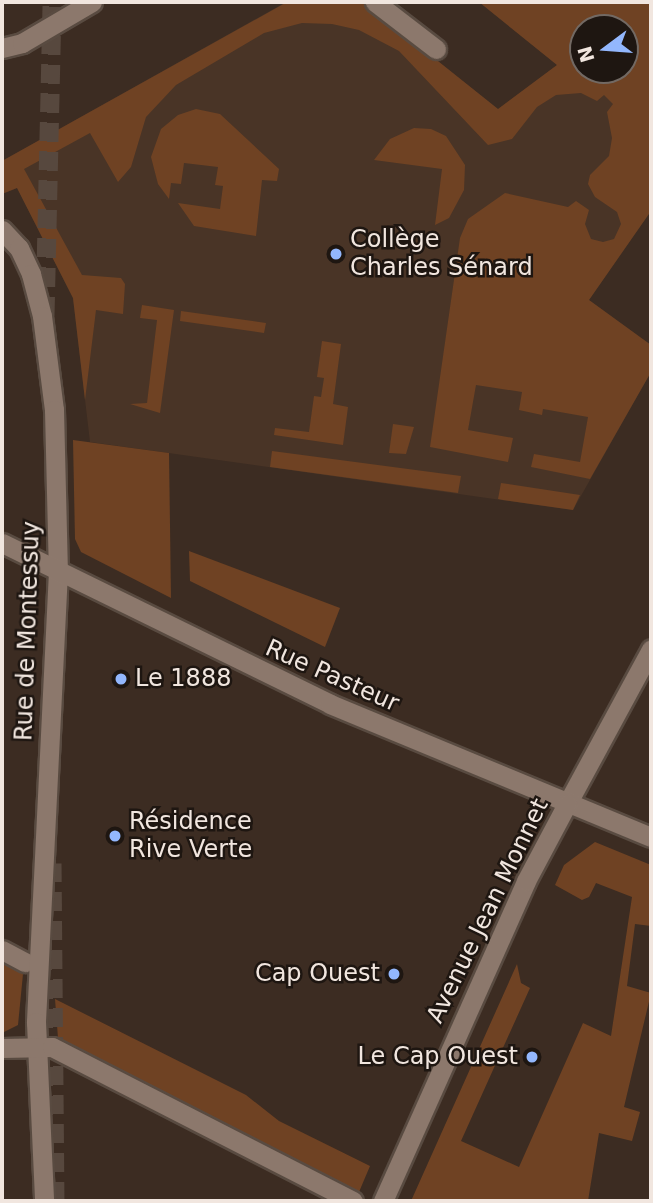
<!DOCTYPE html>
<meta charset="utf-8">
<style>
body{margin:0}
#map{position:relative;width:653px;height:1203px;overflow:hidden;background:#3c2c22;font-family:"DejaVu Sans",sans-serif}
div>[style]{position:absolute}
.built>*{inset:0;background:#493426}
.green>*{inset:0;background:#6f4223}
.trunk-tunnel>*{height:19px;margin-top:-9.5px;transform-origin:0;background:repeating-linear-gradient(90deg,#57483e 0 19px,transparent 0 29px)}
.roads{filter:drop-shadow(2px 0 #594b41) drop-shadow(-2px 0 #594b41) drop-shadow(0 2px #594b41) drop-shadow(0 -2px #594b41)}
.pedestrian>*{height:19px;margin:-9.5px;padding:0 9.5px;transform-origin:9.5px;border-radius:9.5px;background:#8c786c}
.minor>*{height:19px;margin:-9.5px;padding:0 9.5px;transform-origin:9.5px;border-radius:9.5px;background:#8c786c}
.tertiary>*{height:19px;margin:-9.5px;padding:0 9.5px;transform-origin:9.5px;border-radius:9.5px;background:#8c786c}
.dots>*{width:19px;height:19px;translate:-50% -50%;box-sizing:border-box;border:4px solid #1e1611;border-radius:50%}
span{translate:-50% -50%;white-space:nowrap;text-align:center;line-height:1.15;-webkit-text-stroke:5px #1e1611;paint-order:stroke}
.poi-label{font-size:24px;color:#f1e6df}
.left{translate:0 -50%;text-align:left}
.right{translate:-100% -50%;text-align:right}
.street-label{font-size:24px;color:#f1e6df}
.frame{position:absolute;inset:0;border:4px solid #f1e6df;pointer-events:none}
.north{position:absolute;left:569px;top:14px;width:70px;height:70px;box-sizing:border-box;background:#1e1611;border:2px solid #726963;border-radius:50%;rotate:254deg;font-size:19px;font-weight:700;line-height:28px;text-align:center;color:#f1e6df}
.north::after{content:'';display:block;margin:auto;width:24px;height:32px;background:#93b7fd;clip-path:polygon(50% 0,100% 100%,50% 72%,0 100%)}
</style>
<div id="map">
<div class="built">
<div style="clip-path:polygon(evenodd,286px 2px,364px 2px,498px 109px,557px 65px,479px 2px,651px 2px,651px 211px,589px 300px,651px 345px,651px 372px,573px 510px,90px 442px,73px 298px,17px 188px,2px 194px,2px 161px,286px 2px,583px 28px,625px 28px,625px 70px,583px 70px,583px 28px)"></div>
</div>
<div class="green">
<div style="clip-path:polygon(evenodd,287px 2px,364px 2px,498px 109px,557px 65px,479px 2px,651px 2px,651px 211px,589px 300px,651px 345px,651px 372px,590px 479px,531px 467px,534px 454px,580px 462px,588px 417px,543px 409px,542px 415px,519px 410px,522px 392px,476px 385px,468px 430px,513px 438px,508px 462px,430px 447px,460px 238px,468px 219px,505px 193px,568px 207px,576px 201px,589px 210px,585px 224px,591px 239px,603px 242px,614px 239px,621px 224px,617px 212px,595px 197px,588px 184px,590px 175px,609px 156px,612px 138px,607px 112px,613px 104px,604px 95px,597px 101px,581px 93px,556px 95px,537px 107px,512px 139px,488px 145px,399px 51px,359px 30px,332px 24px,302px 23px,264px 33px,176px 85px,146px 117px,131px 167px,118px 182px,90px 133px,24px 169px,82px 275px,121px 278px,125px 284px,123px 314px,96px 310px,85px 400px,73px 298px,17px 188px,2px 194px,2px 161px,287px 2px,583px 28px,625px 28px,625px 70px,583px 70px,583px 28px)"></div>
<div style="clip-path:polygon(196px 109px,220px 114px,279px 169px,277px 181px,262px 180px,256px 236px,194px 226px,178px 203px,220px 209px,223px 186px,215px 185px,218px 167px,184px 163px,181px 184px,171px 183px,169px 199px,158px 184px,151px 157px,161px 129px,178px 115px)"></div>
<div style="clip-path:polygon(414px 128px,431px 129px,446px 136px,465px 165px,464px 190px,449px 218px,435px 225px,442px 169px,374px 160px,390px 139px)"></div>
<div style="clip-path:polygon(142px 305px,174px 310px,160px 413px,130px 404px,147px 403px,157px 320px,140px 318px)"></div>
<div style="clip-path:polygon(181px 311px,266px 323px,264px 333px,180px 321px)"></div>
<div style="clip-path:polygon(322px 341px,341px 344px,333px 404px,348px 407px,343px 445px,274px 435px,275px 428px,309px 432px,314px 396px,321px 397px,324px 378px,317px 377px)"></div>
<div style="clip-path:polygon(393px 424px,414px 427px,406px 454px,389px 453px)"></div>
<div style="clip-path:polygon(73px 440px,169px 453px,171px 598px,81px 552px,75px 539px)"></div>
<div style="clip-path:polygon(272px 451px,461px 476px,458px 493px,270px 467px)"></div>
<div style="clip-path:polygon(501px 483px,580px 495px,573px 510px,503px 500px,498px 499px)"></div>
<div style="clip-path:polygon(189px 551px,340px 608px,325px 647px,190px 581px)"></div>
<div style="clip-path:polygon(595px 842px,651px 865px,651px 926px,635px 924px,627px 986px,651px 993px,624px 1107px,640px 1112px,632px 1141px,599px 1133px,588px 1201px,411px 1201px,517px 964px,521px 983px,530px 988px,461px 1141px,519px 1167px,583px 1023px,611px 1036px,632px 897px,596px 883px,589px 897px,582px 900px,555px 885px,564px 865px)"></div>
<div style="clip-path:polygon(2px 962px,23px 974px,18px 1025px,2px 1033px)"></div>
<div style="clip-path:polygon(55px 999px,246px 1095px,279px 1121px,370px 1166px,359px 1192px,58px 1038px)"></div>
</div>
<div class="trunk-tunnel">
<div style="left:45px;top:315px;width:313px;rotate:-88.7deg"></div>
<div style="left:52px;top:863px;width:338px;rotate:89.5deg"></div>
</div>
<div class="roads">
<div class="pedestrian">
<div style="left:2px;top:950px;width:26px;rotate:28deg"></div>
</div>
<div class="minor">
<div style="left:375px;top:2px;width:77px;rotate:37.6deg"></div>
<div style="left:2px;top:48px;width:21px;rotate:-14deg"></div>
<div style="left:22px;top:43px;width:81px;rotate:-30.4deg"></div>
<div style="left:2px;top:230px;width:25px;rotate:47deg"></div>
<div style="left:19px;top:248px;width:29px;rotate:65deg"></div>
<div style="left:31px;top:274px;width:43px;rotate:75.3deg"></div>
<div style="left:42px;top:316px;width:95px;rotate:82.7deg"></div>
<div style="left:54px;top:410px;width:161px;rotate:88.6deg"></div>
<div style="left:58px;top:571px;width:452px;rotate:92.8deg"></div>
<div style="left:36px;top:1022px;width:179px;rotate:87.4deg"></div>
<div style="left:567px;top:804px;width:176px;rotate:-61.5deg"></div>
<div style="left:2px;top:1048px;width:50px;rotate:-1.1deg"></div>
<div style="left:52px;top:1047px;width:338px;rotate:27.1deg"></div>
</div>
<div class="tertiary">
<div style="left:2px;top:543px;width:365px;rotate:26.1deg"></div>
<div style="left:330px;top:704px;width:347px;rotate:22.5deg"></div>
<div style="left:383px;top:1201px;width:350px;rotate:-65.9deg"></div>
<div style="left:526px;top:881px;width:87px;rotate:-62deg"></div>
</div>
</div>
<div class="dots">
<div style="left:336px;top:254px;background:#93b7fd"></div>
<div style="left:121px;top:679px;background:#93b7fd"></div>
<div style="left:115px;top:836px;background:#93b7fd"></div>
<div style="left:394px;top:974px;background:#93b7fd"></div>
<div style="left:532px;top:1057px;background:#93b7fd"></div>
</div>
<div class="poi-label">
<span class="left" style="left:350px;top:254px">Collège<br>Charles Sénard</span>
<span class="left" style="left:135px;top:679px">Le 1888</span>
<span class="left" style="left:129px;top:836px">Résidence<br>Rive Verte</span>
<span class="right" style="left:380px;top:974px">Cap Ouest</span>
<span class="right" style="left:518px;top:1057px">Le Cap Ouest</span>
</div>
<div class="street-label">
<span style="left:28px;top:631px;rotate:-88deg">Rue de Montessuy</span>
<span style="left:332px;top:676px;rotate:24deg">Rue Pasteur</span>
<span style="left:488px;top:911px;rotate:-64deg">Avenue Jean Monnet</span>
</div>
<div class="frame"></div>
<div class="north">N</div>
</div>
